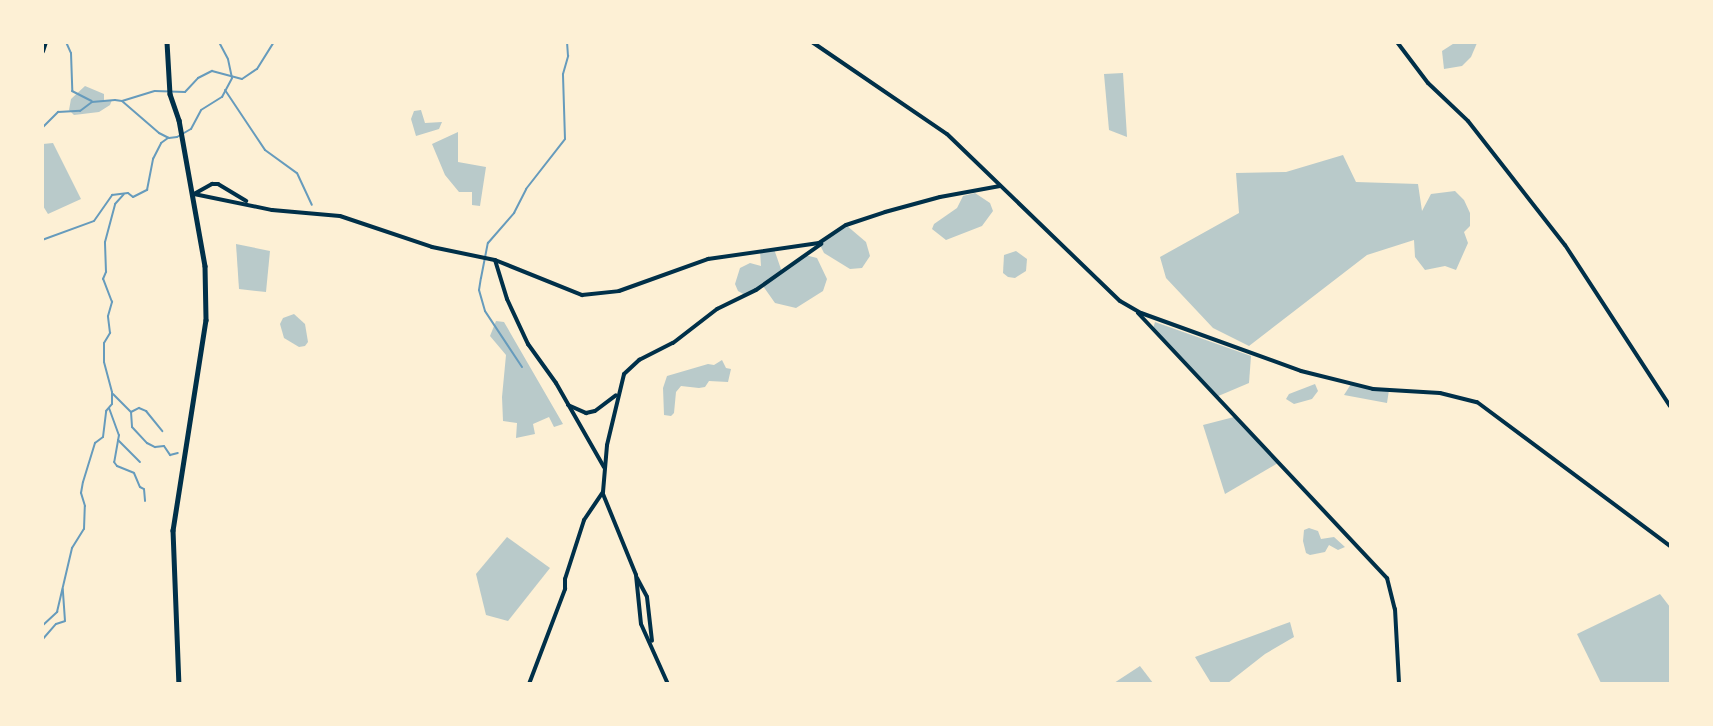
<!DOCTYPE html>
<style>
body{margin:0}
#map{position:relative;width:1713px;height:726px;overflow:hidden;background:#fdf0d5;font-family:Overpass,sans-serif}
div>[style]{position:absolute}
.green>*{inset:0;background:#b9caca}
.stream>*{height:2px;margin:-1px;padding:0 1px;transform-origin:1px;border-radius:1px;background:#669bbc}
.minor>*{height:4px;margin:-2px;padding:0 2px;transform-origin:2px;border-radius:2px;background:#003049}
.tertiary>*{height:4.5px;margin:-2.25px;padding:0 2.25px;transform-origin:2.25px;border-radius:2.25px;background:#003049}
span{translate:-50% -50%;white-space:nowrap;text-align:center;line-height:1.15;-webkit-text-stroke:4px #fdf0d5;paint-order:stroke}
.frame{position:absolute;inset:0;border:44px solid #fdf0d5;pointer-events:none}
</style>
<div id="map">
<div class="green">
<div style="clip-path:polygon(1456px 42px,1477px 43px,1471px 57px,1462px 66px,1444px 69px,1442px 51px)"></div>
<div style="clip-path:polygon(1123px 73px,1127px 137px,1109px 130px,1104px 74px)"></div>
<div style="clip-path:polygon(85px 86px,104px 94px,104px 101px,112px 100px,110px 105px,99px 112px,74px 115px,69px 110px,71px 99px)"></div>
<div style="clip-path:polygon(421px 110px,425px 123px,442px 122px,439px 129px,416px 136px,411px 119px,414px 111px)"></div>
<div style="clip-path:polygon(458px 132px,458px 162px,486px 167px,480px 206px,472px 205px,472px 192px,459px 192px,445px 175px,432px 144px)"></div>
<div style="clip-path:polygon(53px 143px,81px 199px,48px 214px,43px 206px,43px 144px)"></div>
<div style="clip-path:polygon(1343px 155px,1356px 182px,1418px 184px,1422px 211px,1431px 194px,1455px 191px,1464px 200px,1470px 213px,1470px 226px,1464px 232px,1468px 243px,1456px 270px,1445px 266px,1425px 270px,1415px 257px,1414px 240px,1367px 255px,1249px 346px,1213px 328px,1166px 278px,1160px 257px,1239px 213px,1236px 173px,1286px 172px)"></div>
<div style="clip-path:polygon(975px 193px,990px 203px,993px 211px,982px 226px,946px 240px,932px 229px,934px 224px,957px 208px,963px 196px)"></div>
<div style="clip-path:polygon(846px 225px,866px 242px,870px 256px,862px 268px,850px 269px,824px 253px,820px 245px)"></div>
<div style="clip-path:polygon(236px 244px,270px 251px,266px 292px,239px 289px)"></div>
<div style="clip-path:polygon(774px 249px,782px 272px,805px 255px,817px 258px,827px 279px,823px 291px,796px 308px,775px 303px,763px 286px,745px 295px,738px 291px,735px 284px,740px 268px,750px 263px,761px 266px,760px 251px)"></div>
<div style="clip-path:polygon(1016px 251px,1027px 259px,1026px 271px,1015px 278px,1008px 277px,1003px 273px,1004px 255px)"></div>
<div style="clip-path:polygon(294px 314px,305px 324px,308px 342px,305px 346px,299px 347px,284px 338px,280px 324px,283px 318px)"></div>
<div style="clip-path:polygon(496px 321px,504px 322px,563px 424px,554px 427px,549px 417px,533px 424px,535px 434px,516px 438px,517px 423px,503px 421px,502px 397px,506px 355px,490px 336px)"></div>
<div style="clip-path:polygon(1155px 322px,1251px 356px,1249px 383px,1216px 397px,1153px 329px)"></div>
<div style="clip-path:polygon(722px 360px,726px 368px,731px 369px,728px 382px,709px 381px,705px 387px,699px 388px,681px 386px,676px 392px,674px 413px,671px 416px,664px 415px,663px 388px,667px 376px,708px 364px,714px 365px)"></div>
<div style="clip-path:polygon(1315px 384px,1318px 391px,1312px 399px,1294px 404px,1286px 399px,1289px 394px)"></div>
<div style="clip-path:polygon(1351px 384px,1389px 390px,1387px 403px,1344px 395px)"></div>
<div style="clip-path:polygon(1234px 417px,1278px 463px,1225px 494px,1203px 425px)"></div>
<div style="clip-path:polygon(1309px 528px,1318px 531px,1321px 539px,1334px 537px,1345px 547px,1338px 550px,1329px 545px,1325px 552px,1310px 555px,1306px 553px,1303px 541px,1304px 530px)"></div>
<div style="clip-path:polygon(507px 537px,550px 568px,508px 621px,486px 615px,476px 574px)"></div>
<div style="clip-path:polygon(1660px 594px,1670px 607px,1670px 683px,1601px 683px,1577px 634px)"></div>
<div style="clip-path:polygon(1290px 622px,1294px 637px,1265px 654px,1228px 683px,1211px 683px,1195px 657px)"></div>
<div style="clip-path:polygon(1140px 666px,1153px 683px,1114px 683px)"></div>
</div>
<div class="stream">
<div style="left:66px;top:42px;width:12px;rotate:66deg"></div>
<div style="left:71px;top:53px;width:38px;rotate:88deg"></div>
<div style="left:72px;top:91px;width:22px;rotate:27deg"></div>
<div style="left:225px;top:90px;width:72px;rotate:56.3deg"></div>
<div style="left:265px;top:150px;width:39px;rotate:36deg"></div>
<div style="left:297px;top:173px;width:35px;rotate:65deg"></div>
<div style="left:122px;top:101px;width:34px;rotate:-17deg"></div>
<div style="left:155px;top:91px;width:30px;rotate:2deg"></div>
<div style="left:185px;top:92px;width:19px;rotate:-47deg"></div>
<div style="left:198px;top:78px;width:16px;rotate:-27deg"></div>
<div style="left:212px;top:71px;width:31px;rotate:15deg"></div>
<div style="left:242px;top:79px;width:18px;rotate:-34deg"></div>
<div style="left:257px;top:69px;width:32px;rotate:-58deg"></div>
<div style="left:42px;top:128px;width:23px;rotate:-45deg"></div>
<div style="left:58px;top:112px;width:22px;rotate:-3deg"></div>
<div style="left:80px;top:111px;width:15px;rotate:-37deg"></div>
<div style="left:92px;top:102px;width:23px;rotate:-5deg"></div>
<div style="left:115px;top:100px;width:7px;rotate:8deg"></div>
<div style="left:122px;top:101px;width:49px;rotate:40.9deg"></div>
<div style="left:159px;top:133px;width:11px;rotate:27deg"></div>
<div style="left:169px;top:138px;width:8px;rotate:-7deg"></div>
<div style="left:177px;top:137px;width:16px;rotate:-30deg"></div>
<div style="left:191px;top:129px;width:21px;rotate:-62deg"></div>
<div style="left:201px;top:110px;width:25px;rotate:-32deg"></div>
<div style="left:222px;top:97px;width:21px;rotate:-62deg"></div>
<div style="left:232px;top:78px;width:19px;rotate:-102deg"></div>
<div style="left:228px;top:59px;width:19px;rotate:-118deg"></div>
<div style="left:42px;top:240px;width:55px;rotate:-20.1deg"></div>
<div style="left:94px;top:221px;width:32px;rotate:-55deg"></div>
<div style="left:112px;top:195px;width:16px;rotate:-7deg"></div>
<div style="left:128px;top:193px;width:6px;rotate:39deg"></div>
<div style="left:133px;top:197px;width:16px;rotate:-27deg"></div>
<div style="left:147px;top:190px;width:32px;rotate:-79deg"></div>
<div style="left:153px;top:159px;width:18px;rotate:-63deg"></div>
<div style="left:161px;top:143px;width:9px;rotate:-36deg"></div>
<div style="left:522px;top:367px;width:67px;rotate:-123.5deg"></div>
<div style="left:485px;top:311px;width:22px;rotate:-106deg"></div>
<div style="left:479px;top:290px;width:12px;rotate:-81deg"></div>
<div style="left:481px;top:278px;width:36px;rotate:-79deg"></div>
<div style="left:488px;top:243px;width:40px;rotate:-49deg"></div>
<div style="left:514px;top:213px;width:27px;rotate:-63deg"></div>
<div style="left:526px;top:189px;width:63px;rotate:-52deg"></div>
<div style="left:565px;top:139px;width:65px;rotate:-91.8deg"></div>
<div style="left:563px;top:74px;width:19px;rotate:-74deg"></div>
<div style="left:568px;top:56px;width:14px;rotate:-94deg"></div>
<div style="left:113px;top:394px;width:25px;rotate:45deg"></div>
<div style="left:131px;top:412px;width:15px;rotate:86deg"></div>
<div style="left:132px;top:427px;width:22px;rotate:47deg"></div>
<div style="left:147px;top:443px;width:9px;rotate:27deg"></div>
<div style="left:155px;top:447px;width:9px;rotate:-6deg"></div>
<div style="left:164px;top:446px;width:11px;rotate:56deg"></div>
<div style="left:170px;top:455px;width:8px;rotate:-14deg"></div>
<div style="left:109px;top:408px;width:29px;rotate:70deg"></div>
<div style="left:119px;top:435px;width:27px;rotate:100deg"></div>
<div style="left:114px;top:462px;width:5px;rotate:53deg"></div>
<div style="left:117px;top:466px;width:18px;rotate:22deg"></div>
<div style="left:134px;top:473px;width:15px;rotate:67deg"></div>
<div style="left:140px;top:487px;width:4px;rotate:27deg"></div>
<div style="left:144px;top:489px;width:12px;rotate:85deg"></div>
<div style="left:131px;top:412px;width:9px;rotate:-27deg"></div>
<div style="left:139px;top:408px;width:8px;rotate:23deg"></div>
<div style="left:146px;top:411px;width:26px;rotate:51deg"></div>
<div style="left:118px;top:440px;width:31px;rotate:45deg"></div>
<div style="left:42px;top:626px;width:21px;rotate:-43deg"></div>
<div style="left:57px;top:612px;width:66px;rotate:-76.8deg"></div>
<div style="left:72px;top:548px;width:22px;rotate:-58deg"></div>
<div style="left:84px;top:529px;width:23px;rotate:-88deg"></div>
<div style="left:85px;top:506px;width:14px;rotate:-107deg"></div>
<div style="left:81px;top:493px;width:11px;rotate:-80deg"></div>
<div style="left:83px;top:482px;width:41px;rotate:-72.9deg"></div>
<div style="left:95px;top:443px;width:10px;rotate:-37deg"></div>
<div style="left:103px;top:437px;width:26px;rotate:-83deg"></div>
<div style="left:106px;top:411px;width:9px;rotate:-49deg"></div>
<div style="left:112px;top:404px;width:12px;rotate:-90deg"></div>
<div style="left:112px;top:392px;width:31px;rotate:-105deg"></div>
<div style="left:104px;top:362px;width:19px;rotate:-90deg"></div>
<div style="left:104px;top:343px;width:12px;rotate:-59deg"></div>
<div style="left:110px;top:333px;width:17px;rotate:-97deg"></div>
<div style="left:108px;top:316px;width:15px;rotate:-74deg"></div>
<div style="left:112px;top:302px;width:25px;rotate:-111deg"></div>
<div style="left:103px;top:279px;width:8px;rotate:-67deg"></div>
<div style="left:106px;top:272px;width:30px;rotate:-92deg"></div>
<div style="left:105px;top:242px;width:39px;rotate:-75deg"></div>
<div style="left:115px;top:204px;width:13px;rotate:-48deg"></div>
<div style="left:42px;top:640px;width:21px;rotate:-49deg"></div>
<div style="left:56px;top:624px;width:9px;rotate:-18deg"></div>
<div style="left:65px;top:621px;width:32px;rotate:-94deg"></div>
</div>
<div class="minor">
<div style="left:812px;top:42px;width:163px;rotate:34.3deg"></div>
<div style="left:947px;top:134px;width:240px;rotate:44deg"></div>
<div style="left:1120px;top:301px;width:24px;rotate:30deg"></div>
<div style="left:1141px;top:313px;width:170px;rotate:19.9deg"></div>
<div style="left:1301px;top:371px;width:74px;rotate:14deg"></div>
<div style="left:1373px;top:389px;width:67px;rotate:3.4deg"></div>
<div style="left:1440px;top:393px;width:38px;rotate:14deg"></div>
<div style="left:1477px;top:402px;width:241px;rotate:36.7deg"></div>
<div style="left:1397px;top:42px;width:51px;rotate:52.9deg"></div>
<div style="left:1428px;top:83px;width:55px;rotate:43.5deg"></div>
<div style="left:1468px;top:121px;width:157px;rotate:52deg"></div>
<div style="left:1565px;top:245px;width:192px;rotate:56.9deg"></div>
<div style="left:194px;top:194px;width:80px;rotate:11.6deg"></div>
<div style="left:272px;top:210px;width:68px;rotate:5deg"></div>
<div style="left:340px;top:216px;width:97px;rotate:18.6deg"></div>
<div style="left:432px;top:247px;width:64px;rotate:11.7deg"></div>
<div style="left:495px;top:260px;width:94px;rotate:21.9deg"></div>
<div style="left:582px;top:295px;width:37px;rotate:-6deg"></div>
<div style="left:619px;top:291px;width:95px;rotate:-19.8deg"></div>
<div style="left:708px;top:259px;width:112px;rotate:-8.2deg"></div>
<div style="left:819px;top:243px;width:32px;rotate:-34deg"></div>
<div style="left:846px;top:225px;width:41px;rotate:-18.4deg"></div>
<div style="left:885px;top:212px;width:57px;rotate:-15.3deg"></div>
<div style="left:940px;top:197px;width:61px;rotate:-10.4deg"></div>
<div style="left:194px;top:194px;width:21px;rotate:-29deg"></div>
<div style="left:212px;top:184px;width:6px"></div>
<div style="left:218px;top:184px;width:33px;rotate:31deg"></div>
<div style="left:495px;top:260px;width:41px;rotate:72.9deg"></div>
<div style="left:507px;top:299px;width:50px;rotate:65deg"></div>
<div style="left:528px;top:344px;width:48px;rotate:54.3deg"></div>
<div style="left:556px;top:383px;width:97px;rotate:60.3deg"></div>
<div style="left:1138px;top:313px;width:364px;rotate:46.8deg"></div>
<div style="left:1387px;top:578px;width:32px;rotate:76deg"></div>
<div style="left:1395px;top:609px;width:75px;rotate:86.9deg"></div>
<div style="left:568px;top:405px;width:20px;rotate:24deg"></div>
<div style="left:586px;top:413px;width:9px;rotate:-13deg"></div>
<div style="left:595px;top:411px;width:26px;rotate:-37deg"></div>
<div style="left:603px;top:494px;width:87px;rotate:67.8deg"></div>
<div style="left:636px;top:575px;width:49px;rotate:84.2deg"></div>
<div style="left:641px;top:624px;width:66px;rotate:65.8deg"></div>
<div style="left:637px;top:578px;width:21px;rotate:62deg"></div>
<div style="left:647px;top:597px;width:44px;rotate:83.5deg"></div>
<div style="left:529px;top:684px;width:102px;rotate:-69.2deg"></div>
<div style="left:565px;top:589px;width:10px;rotate:-90deg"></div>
<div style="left:565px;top:579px;width:62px;rotate:-72.1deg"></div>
<div style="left:584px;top:520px;width:34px;rotate:-56deg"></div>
<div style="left:603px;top:492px;width:47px;rotate:-85.1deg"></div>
<div style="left:607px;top:445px;width:73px;rotate:-76.5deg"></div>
<div style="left:624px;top:374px;width:21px;rotate:-43deg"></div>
<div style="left:639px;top:360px;width:38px;rotate:-27deg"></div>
<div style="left:673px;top:343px;width:56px;rotate:-37.7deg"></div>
<div style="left:717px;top:309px;width:43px;rotate:-26deg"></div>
<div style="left:756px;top:290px;width:80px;rotate:-35.3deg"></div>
</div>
<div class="tertiary">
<div style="left:167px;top:42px;width:52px;rotate:86.7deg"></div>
<div style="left:170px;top:94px;width:28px;rotate:71deg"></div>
<div style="left:179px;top:120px;width:148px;rotate:79.9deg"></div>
<div style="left:205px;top:266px;width:54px;rotate:88.9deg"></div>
<div style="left:206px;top:320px;width:213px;rotate:98.9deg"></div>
<div style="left:173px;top:530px;width:154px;rotate:87.8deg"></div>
<div style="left:42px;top:51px;width:9px;rotate:-72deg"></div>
</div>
<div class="frame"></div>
</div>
